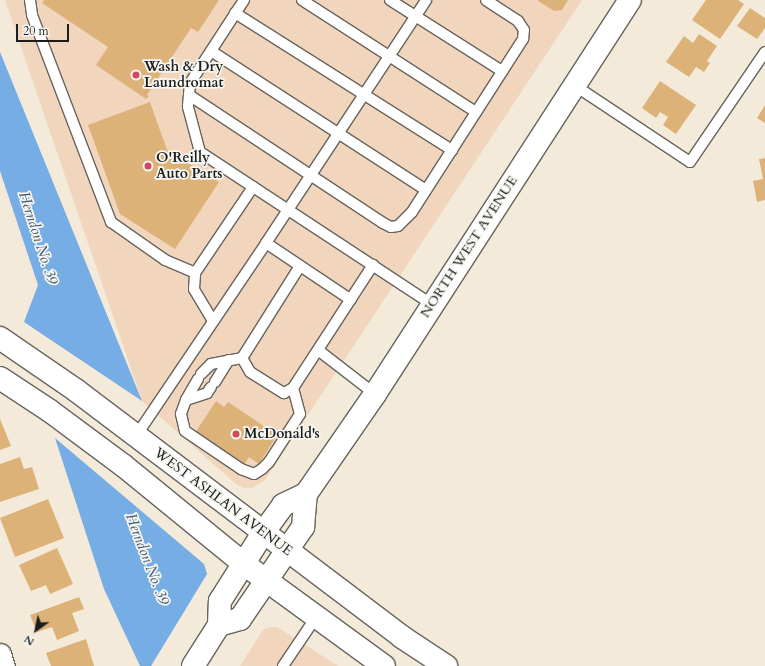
<!DOCTYPE html>
<style>
body{margin:0}
#map{position:relative;width:765px;height:666px;overflow:hidden;background:#f3ead9;font-family:Cardo,serif}
div>[style]{position:absolute}
.built>*{inset:0;background:#f1d5bd}
.water>*{inset:0;background:#77ade5}
.building>*{inset:0;background:#dcb278}
.roads{filter:drop-shadow(1px 0 #67645e) drop-shadow(-1px 0 #67645e) drop-shadow(0 1px #67645e) drop-shadow(0 -1px #67645e)}
.lane>*{height:10px;margin:-5px;padding:0 5px;transform-origin:5px;border-radius:5px;background:#fff}
.street>*{height:21px;margin:-10.5px;padding:0 10.5px;transform-origin:10.5px;border-radius:10.5px;background:#fff}
.secondary>*{height:22px;margin:-11px;padding:0 11px;transform-origin:11px;border-radius:11px;background:#fff}
.primary>*{height:22px;margin:-11px;padding:0 11px;transform-origin:11px;border-radius:11px;background:#fff}
.dots>*{width:11px;height:11px;translate:-50% -50%;box-sizing:border-box;border:2px solid #f6f6f2;border-radius:50%}
span{translate:-50% -50%;white-space:nowrap;text-align:center;line-height:1.15;-webkit-text-stroke:3.5px #f6f6f2;paint-order:stroke}
.poi-label{font-size:14px;color:#1c1c1c;font-weight:700}
.left{translate:0 -50%;text-align:left}
.street-label{font-size:14px;color:#1c1c1c}
.water-label{font-size:15px;color:#40566c;font-style:italic}
.north{position:absolute;left:16px;top:610px;width:40px;height:40px;-webkit-text-stroke:3px #f6f6f2;paint-order:stroke;rotate:213deg;font-size:11px;font-weight:700;line-height:16px;text-align:center;color:#1c1c1c}
.north::after{content:'';display:block;margin:auto;width:14px;height:18px;background:#1c1c1c;clip-path:polygon(50% 0,100% 100%,50% 72%,0 100%)}
.scale{position:absolute;left:16px;top:24px;width:53px;height:18px;box-sizing:border-box;border:2px solid #1c1c1c;border-top:0;padding-left:5px;font-size:12px;line-height:14px;white-space:nowrap;color:#1c1c1c;-webkit-text-stroke:3px #f6f6f2;paint-order:stroke}
</style>
<div id="map">
<div class="built">
<div style="clip-path:polygon(5px 0,582px 0,265px 480px,252px 488px,244px 488px,236px 484px,142px 401px)"></div>
<div style="clip-path:polygon(269px 627px,277px 627px,338px 666px,240px 666px,263px 630px)"></div>
</div>
<div class="water">
<div style="clip-path:polygon(0 52px,142px 401px,24px 322px,38px 285px,0 171px)"></div>
<div style="clip-path:polygon(55px 438px,204px 564px,207px 574px,151px 666px,140px 666px,104px 589px)"></div>
</div>
<div class="building">
<div style="clip-path:polygon(44px 0,219px 0,198px 32px,191px 28px,147px 95px,149px 96px,146px 99px,96px 65px,108px 47px,42px 3px)"></div>
<div style="clip-path:polygon(537px 0,568px 0,562px 10px,554px 11px)"></div>
<div style="clip-path:polygon(706px 0,738px 0,744px 4px,720px 39px,692px 20px)"></div>
<div style="clip-path:polygon(750px 8px,765px 18px,765px 28px,757px 39px,737px 26px)"></div>
<div style="clip-path:polygon(699px 34px,717px 46px,707px 61px,710px 63px,704px 72px,696px 67px,689px 77px,666px 62px,684px 36px,693px 43px)"></div>
<div style="clip-path:polygon(660px 81px,696px 105px,676px 134px,663px 125px,668px 117px,660px 112px,656px 118px,642px 108px)"></div>
<div style="clip-path:polygon(150px 102px,167px 150px,219px 182px,175px 249px,120px 214px,88px 125px)"></div>
<div style="clip-path:polygon(765px 105px,765px 123px,757px 118px)"></div>
<div style="clip-path:polygon(765px 158px,765px 200px,757px 202px,753px 181px,763px 179px,759px 159px)"></div>
<div style="clip-path:polygon(216px 401px,224px 407px,228px 402px,277px 435px,259px 464px,249px 457px,244px 465px,195px 433px)"></div>
<div style="clip-path:polygon(0 419px,11px 446px,0 450px)"></div>
<div style="clip-path:polygon(20px 457px,24px 469px,32px 467px,39px 489px,0 502px,0 464px)"></div>
<div style="clip-path:polygon(48px 499px,64px 538px,15px 557px,0 518px)"></div>
<div style="clip-path:polygon(57px 548px,73px 584px,50px 594px,46px 585px,31px 591px,19px 565px)"></div>
<div style="clip-path:polygon(79px 597px,84px 609px,72px 613px,79px 631px,57px 640px,52px 627px,37px 632px,30px 615px)"></div>
<div style="clip-path:polygon(86px 639px,94px 666px,51px 666px,46px 653px)"></div>
</div>
<div class="roads">
<div class="lane">
<div style="left:30px;top:0;width:15px;rotate:82deg"></div>
<div style="left:32px;top:15px;width:222px;rotate:69.1deg"></div>
<div style="left:111px;top:222px;width:66px;rotate:35.1deg"></div>
<div style="left:165px;top:260px;width:33px;rotate:23deg"></div>
<div style="left:244px;top:0;width:99px;rotate:123deg"></div>
<div style="left:190px;top:83px;width:24px;rotate:95deg"></div>
<div style="left:188px;top:107px;width:47px;rotate:75.1deg"></div>
<div style="left:200px;top:152px;width:277px;rotate:33.3deg"></div>
<div style="left:302px;top:0;width:207px;rotate:32.8deg"></div>
<div style="left:390px;top:0;width:133px;rotate:32.4deg"></div>
<div style="left:235px;top:13px;width:257px;rotate:32.3deg"></div>
<div style="left:211px;top:51px;width:256px;rotate:32.9deg"></div>
<div style="left:574px;top:85px;width:139px;rotate:33.6deg"></div>
<div style="left:690px;top:162px;width:133px;rotate:-55.7deg"></div>
<div style="left:189px;top:95px;width:232px;rotate:33.4deg"></div>
<div style="left:383px;top:223px;width:9px;rotate:27deg"></div>
<div style="left:391px;top:227px;width:7px;rotate:-8deg"></div>
<div style="left:398px;top:226px;width:20px;rotate:-45deg"></div>
<div style="left:412px;top:212px;width:206px;rotate:-57.3deg"></div>
<div style="left:523px;top:39px;width:9px;rotate:-84deg"></div>
<div style="left:524px;top:30px;width:11px;rotate:-124deg"></div>
<div style="left:518px;top:21px;width:38px;rotate:-147deg"></div>
<div style="left:266px;top:243px;width:102px;rotate:33.8deg"></div>
<div style="left:300px;top:266px;width:109px;rotate:122.2deg"></div>
<div style="left:242px;top:358px;width:16px;rotate:60deg"></div>
<div style="left:250px;top:372px;width:40px;rotate:32deg"></div>
<div style="left:284px;top:393px;width:10px;rotate:-29deg"></div>
<div style="left:293px;top:388px;width:147px;rotate:-57deg"></div>
<div style="left:213px;top:321px;width:37px;rotate:-121deg"></div>
<div style="left:194px;top:289px;width:16px;rotate:-86deg"></div>
<div style="left:195px;top:273px;width:104px;rotate:-56deg"></div>
<div style="left:318px;top:350px;width:72px;rotate:37.7deg"></div>
<div style="left:201px;top:374px;width:14px;rotate:-45deg"></div>
<div style="left:211px;top:364px;width:32px;rotate:-11deg"></div>
<div style="left:198px;top:379px;width:24px;rotate:120deg"></div>
<div style="left:186px;top:400px;width:15px;rotate:110deg"></div>
<div style="left:181px;top:414px;width:17px;rotate:77deg"></div>
<div style="left:185px;top:431px;width:68px;rotate:34.2deg"></div>
<div style="left:241px;top:469px;width:14px;rotate:21deg"></div>
<div style="left:254px;top:474px;width:9px;rotate:-32deg"></div>
<div style="left:262px;top:469px;width:10px;rotate:-45deg"></div>
<div style="left:269px;top:462px;width:57px;rotate:-57.1deg"></div>
<div style="left:300px;top:414px;width:27px;rotate:-105deg"></div>
<div style="left:215px;top:382px;width:26px;rotate:-58deg"></div>
<div style="left:186px;top:400px;width:22px;rotate:-18deg"></div>
<div style="left:207px;top:393px;width:7px;rotate:-56deg"></div>
<div style="left:136px;top:436px;width:233px;rotate:-56deg"></div>
<div style="left:266px;top:243px;width:291px;rotate:-56.6deg"></div>
<div style="left:283px;top:666px;width:59px;rotate:-56deg"></div>
</div>
<div class="street">
<div style="left:0;top:654px;width:13px;rotate:72deg"></div>
</div>
<div class="secondary">
<div style="left:219px;top:625px;width:22px;rotate:-16deg"></div>
<div style="left:240px;top:619px;width:112px;rotate:-55.6deg"></div>
<div style="left:303px;top:527px;width:33px;rotate:-85deg"></div>
<div style="left:306px;top:494px;width:121px;rotate:-55.4deg"></div>
<div style="left:375px;top:394px;width:469px;rotate:-57.1deg"></div>
<div style="left:193px;top:666px;width:49px;rotate:-57.6deg"></div>
<div style="left:219px;top:625px;width:24px;rotate:-88deg"></div>
<div style="left:220px;top:601px;width:80px;rotate:-57.7deg"></div>
<div style="left:263px;top:533px;width:34px;rotate:-54deg"></div>
<div style="left:283px;top:505px;width:25px;rotate:-26deg"></div>
</div>
<div class="primary">
<div style="left:0;top:338px;width:93px;rotate:34.5deg"></div>
<div style="left:77px;top:391px;width:408px;rotate:37.1deg"></div>
<div style="left:402px;top:637px;width:53px;rotate:33.4deg"></div>
<div style="left:0;top:378px;width:60px;rotate:33.4deg"></div>
<div style="left:50px;top:411px;width:92px;rotate:36.6deg"></div>
<div style="left:124px;top:466px;width:155px;rotate:39.2deg"></div>
<div style="left:244px;top:564px;width:173px;rotate:36.1deg"></div>
</div>
</div>
<div class="dots">
<div style="left:136px;top:75px;background:#d1495b"></div>
<div style="left:148px;top:166px;background:#d1495b"></div>
<div style="left:236px;top:434px;background:#d1495b"></div>
</div>
<div class="poi-label">
<span class="left" style="left:144px;top:75px">Wash &amp; Dry<br>Laundromat</span>
<span class="left" style="left:156px;top:166px">O'Reilly<br>Auto Parts</span>
<span class="left" style="left:244px;top:434px">McDonald's</span>
</div>
<div class="street-label">
<span style="left:469px;top:247px;rotate:-57deg">NORTH WEST AVENUE</span>
<span style="left:223px;top:502px;rotate:37deg">WEST ASHLAN AVENUE</span>
</div>
<div class="water-label">
<span style="left:38px;top:238px;rotate:72deg">Herndon No. 39</span>
<span style="left:147px;top:559px;rotate:69deg">Herndon No. 39</span>
</div>
<div class="north">N</div>
<div class="scale">20 m</div>
</div>
